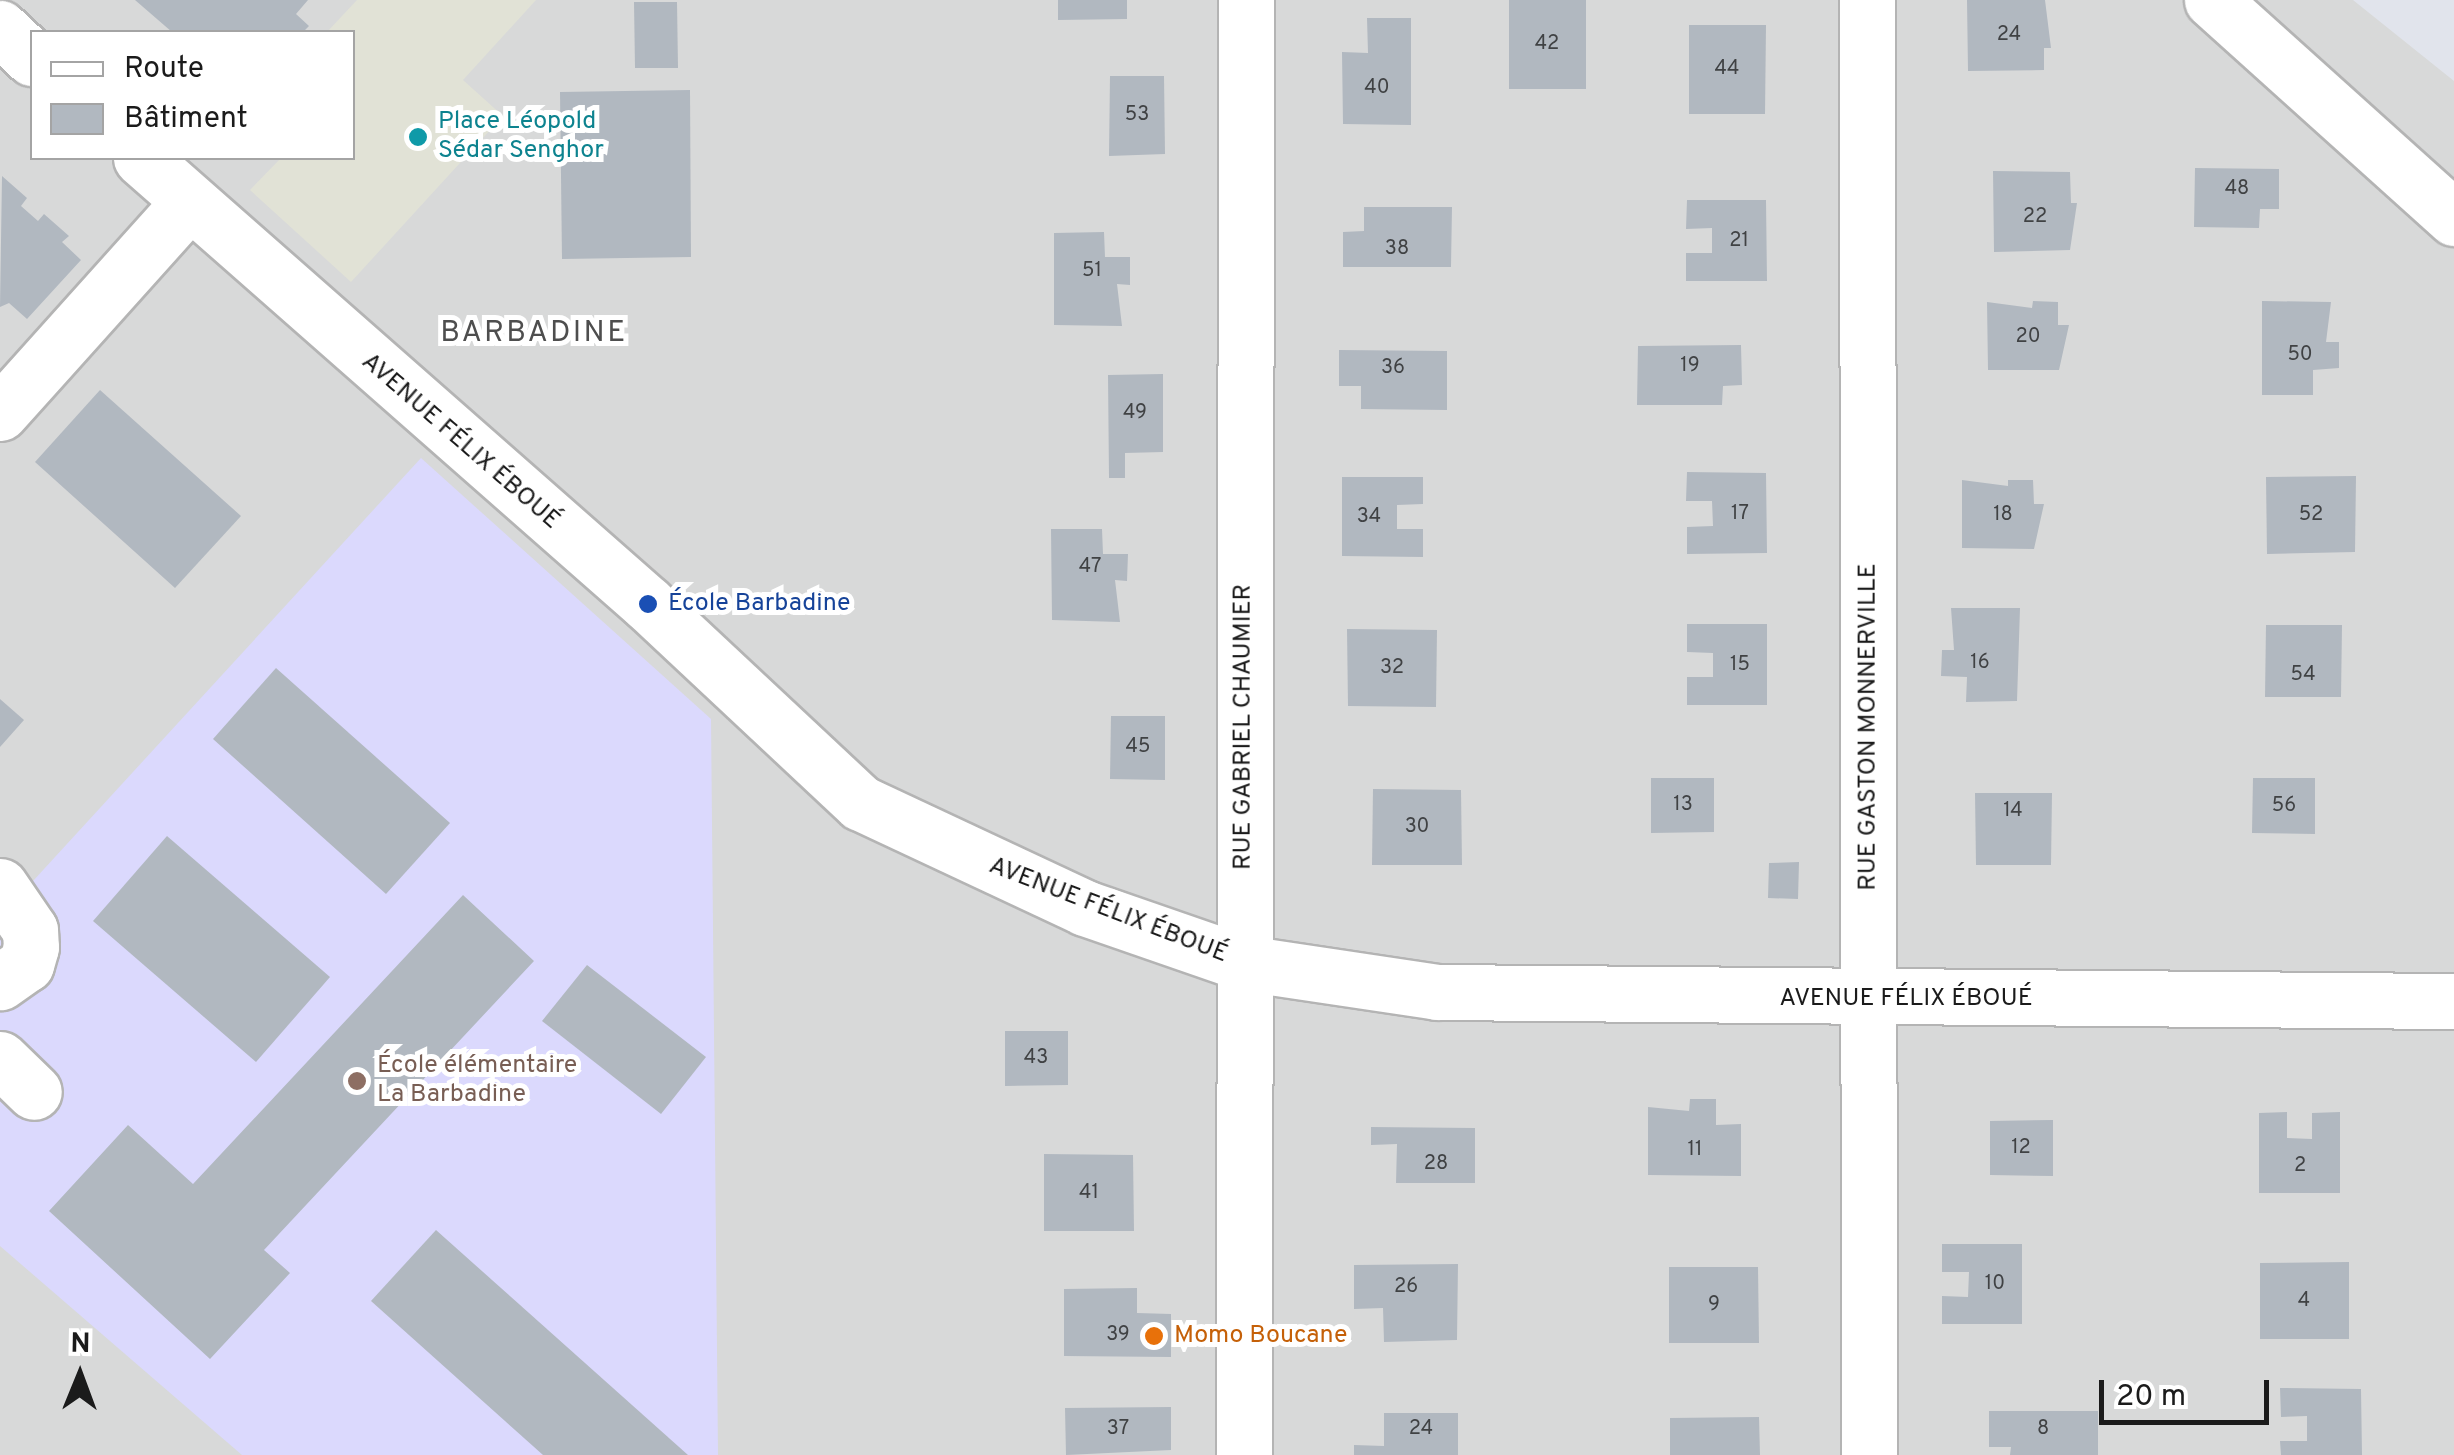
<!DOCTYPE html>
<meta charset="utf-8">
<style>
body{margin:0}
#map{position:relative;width:2454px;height:1455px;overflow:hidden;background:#e1e4ec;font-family:Overpass,sans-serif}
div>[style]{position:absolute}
.residential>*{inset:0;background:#d8d9d9}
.education>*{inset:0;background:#dbd9fd}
.plaza>*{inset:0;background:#e1e2d6}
.building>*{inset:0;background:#b1b8c0}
.roads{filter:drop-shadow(2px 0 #b4b4b4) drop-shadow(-2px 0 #b4b4b4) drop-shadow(0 2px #b4b4b4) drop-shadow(0 -2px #b4b4b4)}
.minor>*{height:55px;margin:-27.5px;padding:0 27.5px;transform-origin:27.5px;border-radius:27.5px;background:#fff}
.dots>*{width:28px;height:28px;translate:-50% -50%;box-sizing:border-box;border:5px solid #fff;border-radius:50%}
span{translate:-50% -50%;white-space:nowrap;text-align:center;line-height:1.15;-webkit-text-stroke:10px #fff;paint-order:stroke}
.number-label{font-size:20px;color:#404244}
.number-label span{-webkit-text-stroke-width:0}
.culture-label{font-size:25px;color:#0d838f}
.left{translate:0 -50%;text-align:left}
.street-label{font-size:25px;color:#1b1b1b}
.transit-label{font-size:25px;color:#164399}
.education-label{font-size:25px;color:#785e54}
.food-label{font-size:25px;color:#c56008}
.quarter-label{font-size:30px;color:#4e4e4e;letter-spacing:2.5px}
.legend{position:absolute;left:30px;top:30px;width:325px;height:130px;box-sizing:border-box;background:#fff;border:2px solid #a4a4a4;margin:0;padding:12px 18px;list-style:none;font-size:30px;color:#1b1b1b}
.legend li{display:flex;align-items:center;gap:20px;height:50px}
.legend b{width:50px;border:2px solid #a4a4a4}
.north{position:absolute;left:30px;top:1325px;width:100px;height:100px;-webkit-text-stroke:8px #fff;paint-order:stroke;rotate:1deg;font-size:28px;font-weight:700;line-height:40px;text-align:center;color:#1b1b1b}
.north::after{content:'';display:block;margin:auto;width:35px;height:45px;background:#1b1b1b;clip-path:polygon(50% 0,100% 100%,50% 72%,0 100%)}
.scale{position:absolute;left:2099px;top:1380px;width:170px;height:45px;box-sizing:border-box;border:5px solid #1b1b1b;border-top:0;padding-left:12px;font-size:30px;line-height:35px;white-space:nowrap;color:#1b1b1b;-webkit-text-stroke:8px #fff;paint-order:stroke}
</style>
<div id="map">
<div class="residential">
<div style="clip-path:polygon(evenodd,0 0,2353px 0,2454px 81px,2454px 1455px,0 1455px,0 0,32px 32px,352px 32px,352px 158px,32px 158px,32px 32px)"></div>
</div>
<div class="education">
<div style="clip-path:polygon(421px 458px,711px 719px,718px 1455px,242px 1455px,0 1246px,0 917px)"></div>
</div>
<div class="plaza">
<div style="clip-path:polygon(357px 0,536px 0,463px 80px,503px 116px,351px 282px,250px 190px,281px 158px,352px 158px,352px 32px,327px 32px)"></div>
</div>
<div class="building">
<div style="clip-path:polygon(135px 0,308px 0,296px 14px,309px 26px,303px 32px,172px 32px)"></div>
<div style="clip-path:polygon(1058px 0,1127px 0,1127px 19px,1058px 20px)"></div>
<div style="clip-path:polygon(1509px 0,1586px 0,1586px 89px,1509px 89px)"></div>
<div style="clip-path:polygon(1967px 0,2045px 0,2051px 48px,2044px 48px,2044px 70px,1968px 71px)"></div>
<div style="clip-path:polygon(634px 2px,677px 2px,678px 68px,635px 68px)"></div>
<div style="clip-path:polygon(1367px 18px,1411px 18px,1411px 125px,1343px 124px,1342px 52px,1368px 53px)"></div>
<div style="clip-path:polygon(1689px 25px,1766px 25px,1765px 114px,1689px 114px)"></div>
<div style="clip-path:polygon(1110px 76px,1164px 76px,1165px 154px,1109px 156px)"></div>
<div style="clip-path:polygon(690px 90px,691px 257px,562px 259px,560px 92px)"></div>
<div style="clip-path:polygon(2195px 168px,2279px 169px,2279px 209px,2260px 209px,2259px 228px,2194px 227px)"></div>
<div style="clip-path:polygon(1993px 171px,2070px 172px,2071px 203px,2077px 203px,2070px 250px,1994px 252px)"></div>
<div style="clip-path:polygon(2px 176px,27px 198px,21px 206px,38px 221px,44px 214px,69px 236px,62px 242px,81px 260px,27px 319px,9px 303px,0 307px)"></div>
<div style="clip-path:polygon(1687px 200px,1766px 200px,1767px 281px,1686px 281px,1686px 253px,1712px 253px,1712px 228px,1686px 229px)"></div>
<div style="clip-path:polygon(1364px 207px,1452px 207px,1451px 267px,1343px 267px,1343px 232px,1364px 231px)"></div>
<div style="clip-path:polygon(1104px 232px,1105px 257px,1130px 257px,1130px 285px,1117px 284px,1122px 326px,1054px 325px,1054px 233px)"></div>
<div style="clip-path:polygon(2033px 301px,2058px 302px,2058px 325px,2069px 325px,2059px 370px,1988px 370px,1987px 302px,2032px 308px)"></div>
<div style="clip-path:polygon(2262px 301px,2331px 302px,2326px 342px,2339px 342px,2339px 368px,2313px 370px,2313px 395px,2262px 395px)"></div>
<div style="clip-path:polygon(1741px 345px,1742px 385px,1723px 386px,1722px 405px,1637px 405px,1638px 346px)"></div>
<div style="clip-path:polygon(1339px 350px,1447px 351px,1447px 410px,1361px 409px,1361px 386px,1339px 386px)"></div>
<div style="clip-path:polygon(1163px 374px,1163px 452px,1125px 453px,1125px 478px,1109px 478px,1108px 375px)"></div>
<div style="clip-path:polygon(100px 390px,241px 516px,175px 588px,35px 462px)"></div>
<div style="clip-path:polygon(1687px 472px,1766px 473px,1767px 553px,1687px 554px,1687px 527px,1713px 526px,1712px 501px,1686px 501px)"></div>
<div style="clip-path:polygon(2356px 476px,2355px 552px,2267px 554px,2266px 477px)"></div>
<div style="clip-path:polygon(1342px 477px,1423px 477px,1423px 504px,1397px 505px,1397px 529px,1423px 529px,1423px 557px,1342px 556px)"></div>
<div style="clip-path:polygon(1962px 480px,2008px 486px,2008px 480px,2033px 480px,2034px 504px,2044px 504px,2034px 549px,1962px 548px)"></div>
<div style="clip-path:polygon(1051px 529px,1102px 529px,1103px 554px,1128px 554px,1127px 581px,1115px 580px,1120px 622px,1052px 620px)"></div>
<div style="clip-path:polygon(1951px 608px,2020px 608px,2017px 701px,1966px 702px,1967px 677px,1941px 676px,1942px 650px,1954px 650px)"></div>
<div style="clip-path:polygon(1687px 624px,1767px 624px,1767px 705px,1687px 705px,1687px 677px,1713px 677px,1713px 653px,1687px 652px)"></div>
<div style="clip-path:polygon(2266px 625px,2342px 625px,2341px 697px,2265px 697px)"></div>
<div style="clip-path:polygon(1347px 629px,1437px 630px,1436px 707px,1348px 706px)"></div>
<div style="clip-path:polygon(276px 668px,450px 823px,386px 894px,213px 739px)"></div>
<div style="clip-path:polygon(0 699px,24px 720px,0 747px)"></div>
<div style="clip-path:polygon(1111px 716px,1165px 716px,1165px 780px,1110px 779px)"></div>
<div style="clip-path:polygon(1651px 778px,1714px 778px,1714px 832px,1651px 833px)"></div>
<div style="clip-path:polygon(2253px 778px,2315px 778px,2315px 834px,2252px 833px)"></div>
<div style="clip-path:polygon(1373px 789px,1461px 790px,1462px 865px,1372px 865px)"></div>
<div style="clip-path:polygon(1975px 793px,2052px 793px,2051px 865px,1976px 865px)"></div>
<div style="clip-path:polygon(167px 836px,330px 977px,256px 1062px,93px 921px)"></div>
<div style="clip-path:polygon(1799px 862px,1798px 899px,1768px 898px,1769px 863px)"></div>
<div style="clip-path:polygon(463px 895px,534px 961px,264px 1250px,290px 1273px,210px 1359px,49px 1211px,128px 1125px,193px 1184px)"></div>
<div style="clip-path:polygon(587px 965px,706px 1057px,661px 1114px,542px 1021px)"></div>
<div style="clip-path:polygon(1005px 1031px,1068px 1031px,1068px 1085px,1005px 1086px)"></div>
<div style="clip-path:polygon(1690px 1099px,1716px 1099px,1716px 1125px,1741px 1124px,1741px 1176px,1648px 1175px,1648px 1107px,1689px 1111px)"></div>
<div style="clip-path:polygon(2287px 1112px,2287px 1138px,2312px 1139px,2312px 1113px,2340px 1112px,2340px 1193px,2259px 1193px,2259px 1113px)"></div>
<div style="clip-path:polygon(2053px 1120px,2053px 1176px,1990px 1175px,1990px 1121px)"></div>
<div style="clip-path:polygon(1371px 1127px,1475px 1128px,1475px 1183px,1396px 1183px,1397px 1144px,1371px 1145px)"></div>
<div style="clip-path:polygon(1044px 1154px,1133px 1155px,1134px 1231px,1044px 1231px)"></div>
<div style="clip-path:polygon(436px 1230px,688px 1455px,543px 1455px,371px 1301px)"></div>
<div style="clip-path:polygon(1942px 1244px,2022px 1244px,2022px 1324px,1942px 1324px,1942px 1296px,1968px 1297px,1969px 1272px,1942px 1272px)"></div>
<div style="clip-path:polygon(2349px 1262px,2349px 1339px,2260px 1339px,2260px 1263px)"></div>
<div style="clip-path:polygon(1458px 1264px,1457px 1340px,1384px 1342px,1383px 1308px,1354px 1309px,1354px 1265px)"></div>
<div style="clip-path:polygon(1669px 1267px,1758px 1267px,1759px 1343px,1669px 1343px)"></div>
<div style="clip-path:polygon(1137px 1288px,1137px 1313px,1171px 1314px,1171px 1357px,1064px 1356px,1064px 1289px)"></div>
<div style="clip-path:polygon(2280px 1388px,2361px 1389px,2362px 1455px,2281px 1455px,2280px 1441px,2307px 1441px,2307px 1416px,2281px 1417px)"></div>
<div style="clip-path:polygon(1171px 1407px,1171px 1450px,1066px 1455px,1065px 1408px)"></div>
<div style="clip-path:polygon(1989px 1411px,2098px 1411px,2098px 1455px,2010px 1455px,2011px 1447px,1989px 1447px)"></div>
<div style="clip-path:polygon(1384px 1413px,1458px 1413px,1458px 1455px,1354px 1455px,1354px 1445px,1384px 1446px)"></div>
<div style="clip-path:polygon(1759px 1417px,1760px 1455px,1670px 1455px,1670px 1418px)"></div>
</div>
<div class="roads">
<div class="minor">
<div style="left:1867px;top:0;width:1455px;rotate:89.92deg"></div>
<div style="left:2212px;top:0;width:326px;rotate:42deg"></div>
<div style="left:0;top:28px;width:44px;rotate:43.2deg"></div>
<div style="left:141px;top:158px;width:675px;rotate:41.34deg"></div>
<div style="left:648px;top:604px;width:291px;rotate:43.1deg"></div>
<div style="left:861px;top:803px;width:247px;rotate:25.1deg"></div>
<div style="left:1085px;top:908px;width:168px;rotate:19.1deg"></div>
<div style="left:1244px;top:963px;width:195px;rotate:8.5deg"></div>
<div style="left:1437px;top:992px;width:1017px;rotate:0.51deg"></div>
<div style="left:0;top:413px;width:283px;rotate:-48.1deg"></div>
<div style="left:0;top:886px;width:53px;rotate:55.7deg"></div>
<div style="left:30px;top:930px;width:17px;rotate:87deg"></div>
<div style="left:31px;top:947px;width:18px;rotate:106deg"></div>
<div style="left:26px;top:964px;width:32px;rotate:145deg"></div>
<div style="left:0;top:1059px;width:47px;rotate:44.1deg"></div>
<div style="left:1244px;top:1455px;width:1455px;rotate:-89.92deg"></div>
</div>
</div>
<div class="dots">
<div style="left:418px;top:137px;background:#0f9aa8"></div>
<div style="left:648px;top:604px;background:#1a4fb4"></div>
<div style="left:357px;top:1081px;background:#8d6e63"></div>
<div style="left:1154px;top:1336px;background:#e8710a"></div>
</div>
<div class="number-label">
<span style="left:2009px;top:35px">24</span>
<span style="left:1547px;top:44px">42</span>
<span style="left:1727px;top:69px">44</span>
<span style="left:1377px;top:88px">40</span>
<span style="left:1137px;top:115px">53</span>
<span style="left:2237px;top:189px">48</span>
<span style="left:2035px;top:217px">22</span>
<span style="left:1739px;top:241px">21</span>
<span style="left:1397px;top:249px">38</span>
<span style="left:1092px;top:271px">51</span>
<span style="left:2028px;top:337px">20</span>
<span style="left:2300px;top:355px">50</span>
<span style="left:1690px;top:366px">19</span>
<span style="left:1393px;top:368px">36</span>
<span style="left:1135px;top:413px">49</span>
<span style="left:1740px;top:514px">17</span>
<span style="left:2003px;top:515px">18</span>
<span style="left:2311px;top:515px">52</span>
<span style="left:1369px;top:517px">34</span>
<span style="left:1090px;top:567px">47</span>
<span style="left:1980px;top:663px">16</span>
<span style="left:1740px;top:665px">15</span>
<span style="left:1392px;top:668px">32</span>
<span style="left:2303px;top:675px">54</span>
<span style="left:1138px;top:747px">45</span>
<span style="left:1683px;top:805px">13</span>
<span style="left:2284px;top:806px">56</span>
<span style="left:2013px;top:811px">14</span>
<span style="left:1417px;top:827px">30</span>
<span style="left:1036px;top:1058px">43</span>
<span style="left:2021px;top:1148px">12</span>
<span style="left:1695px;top:1150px">11</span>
<span style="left:1436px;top:1164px">28</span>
<span style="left:2300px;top:1166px">2</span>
<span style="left:1089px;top:1193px">41</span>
<span style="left:1995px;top:1284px">10</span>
<span style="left:1406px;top:1287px">26</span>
<span style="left:2304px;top:1301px">4</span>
<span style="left:1714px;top:1305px">9</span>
<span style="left:1118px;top:1335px">39</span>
<span style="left:1118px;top:1429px">37</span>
<span style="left:1421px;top:1429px">24</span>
<span style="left:2043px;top:1429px">8</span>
</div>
<div class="culture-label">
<span class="left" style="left:438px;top:137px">Place Léopold<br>Sédar Senghor</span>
</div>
<div class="street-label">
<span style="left:460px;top:442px;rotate:41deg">AVENUE FÉLIX ÉBOUÉ</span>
<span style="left:1244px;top:727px;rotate:-90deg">RUE GABRIEL CHAUMIER</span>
<span style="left:1869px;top:727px;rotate:-90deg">RUE GASTON MONNERVILLE</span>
<span style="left:1108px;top:911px;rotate:21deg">AVENUE FÉLIX ÉBOUÉ</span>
<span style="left:1906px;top:999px">AVENUE FÉLIX ÉBOUÉ</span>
</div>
<div class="transit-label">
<span class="left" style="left:668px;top:604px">École Barbadine</span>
</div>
<div class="education-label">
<span class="left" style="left:377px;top:1081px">École élémentaire<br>La Barbadine</span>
</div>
<div class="food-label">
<span class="left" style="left:1174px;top:1336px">Momo Boucane</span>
</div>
<div class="quarter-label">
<span style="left:534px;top:334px">BARBADINE</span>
</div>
<ul class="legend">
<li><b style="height:12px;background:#fff"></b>Route</li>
<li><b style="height:28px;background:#b1b8c0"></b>Bâtiment</li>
</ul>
<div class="north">N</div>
<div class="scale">20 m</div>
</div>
